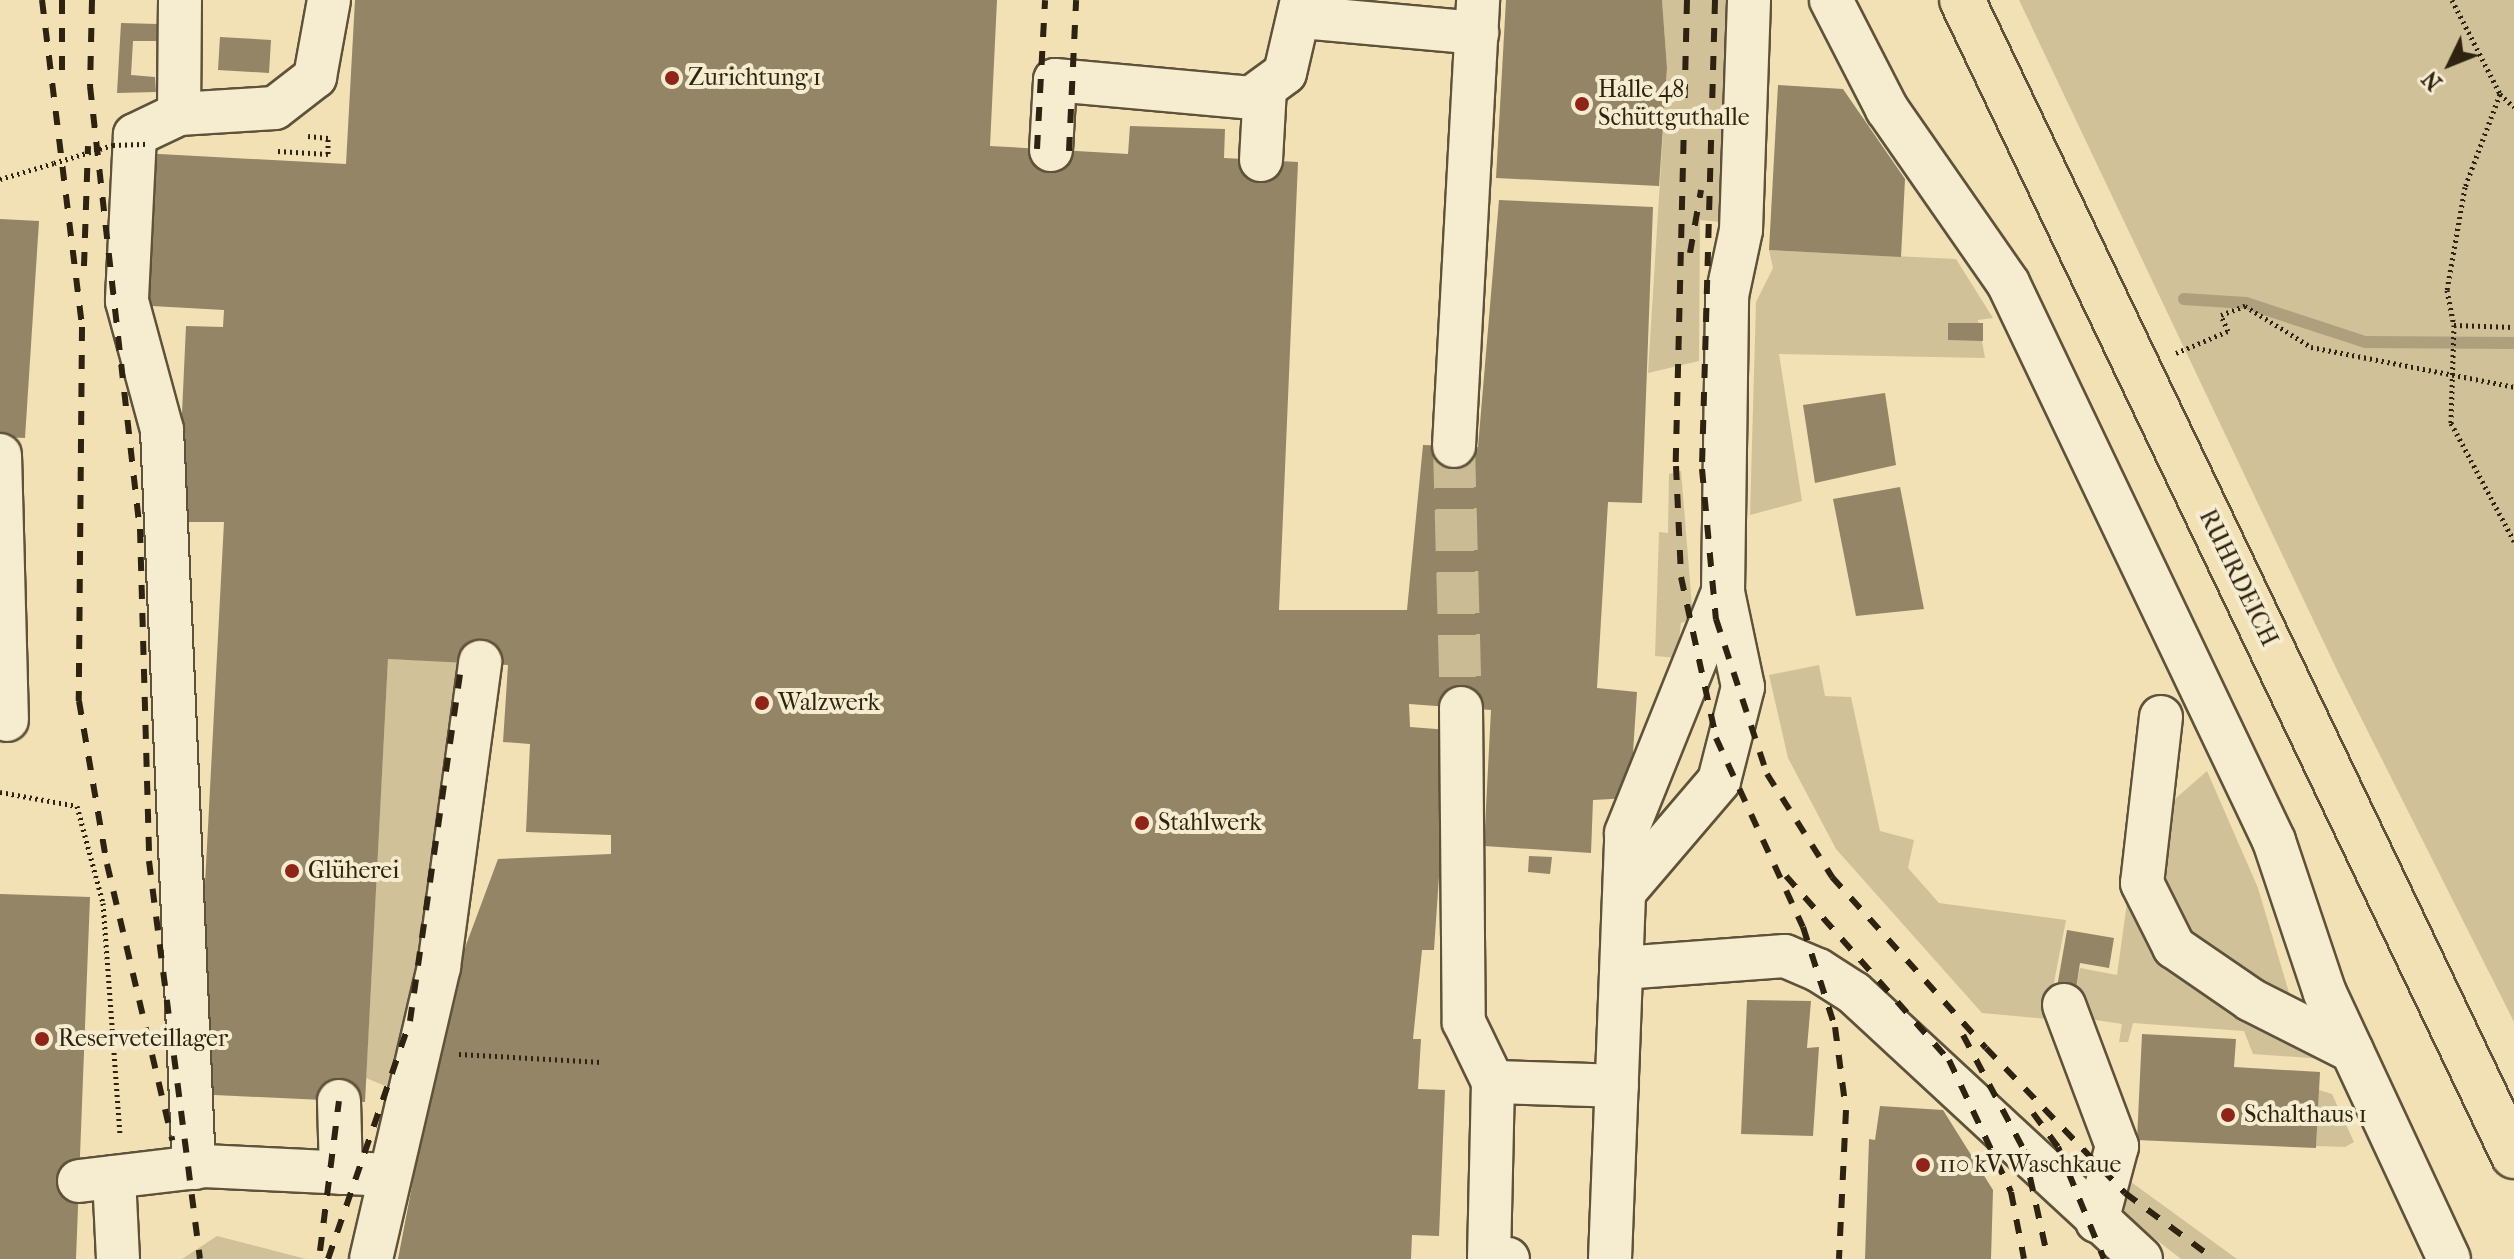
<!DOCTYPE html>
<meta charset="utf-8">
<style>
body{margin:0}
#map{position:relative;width:2514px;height:1259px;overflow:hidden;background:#f1e1b5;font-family:"IM FELL French Canon",serif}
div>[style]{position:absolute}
.green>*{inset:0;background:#d0c199}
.stream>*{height:12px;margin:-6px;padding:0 6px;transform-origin:6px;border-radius:6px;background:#afa07d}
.building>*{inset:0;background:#938566}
.minor-tunnel>*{height:42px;margin-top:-21px;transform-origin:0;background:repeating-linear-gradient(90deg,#cabb94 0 42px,transparent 0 63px)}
.path>*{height:5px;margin-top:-2.5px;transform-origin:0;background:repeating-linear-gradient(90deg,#2e2211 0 2px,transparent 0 6px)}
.roads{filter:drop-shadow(2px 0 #5f523a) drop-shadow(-2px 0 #5f523a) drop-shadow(0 2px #5f523a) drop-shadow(0 -2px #5f523a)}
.minor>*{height:42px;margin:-21px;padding:0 21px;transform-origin:21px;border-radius:21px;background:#f6eccf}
.major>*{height:44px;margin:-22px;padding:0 22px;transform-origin:22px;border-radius:22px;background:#f1e1b5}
.rail>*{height:6px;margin-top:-3px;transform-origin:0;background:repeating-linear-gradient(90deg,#2e2211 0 14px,transparent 0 28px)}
.path-bridge>*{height:5px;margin-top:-2.5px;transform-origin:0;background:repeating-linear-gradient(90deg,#2e2211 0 2px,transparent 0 6px)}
.dots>*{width:22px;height:22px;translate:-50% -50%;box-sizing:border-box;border:4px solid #f6eccf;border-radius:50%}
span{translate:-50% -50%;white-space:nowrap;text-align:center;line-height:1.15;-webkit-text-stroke:8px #f6eccf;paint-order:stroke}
.poi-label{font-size:24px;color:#2e2211}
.left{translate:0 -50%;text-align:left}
.street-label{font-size:24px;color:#2e2211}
.north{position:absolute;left:2410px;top:24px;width:80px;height:80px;-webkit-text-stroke:6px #f6eccf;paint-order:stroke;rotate:227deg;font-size:22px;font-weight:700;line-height:32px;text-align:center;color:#2e2211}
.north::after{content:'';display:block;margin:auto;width:28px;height:36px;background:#2e2211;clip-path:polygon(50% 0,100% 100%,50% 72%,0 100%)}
</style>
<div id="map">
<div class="green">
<div style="clip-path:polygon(1662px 0,1729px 0,1721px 222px,1700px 220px,1699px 361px,1648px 373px,1667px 68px)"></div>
<div style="clip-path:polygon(2019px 0,2514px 0,2514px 1022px,2337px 670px)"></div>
<div style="clip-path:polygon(1769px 250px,1956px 259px,1993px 318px,1978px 320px,1985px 358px,1779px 354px,1802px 501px,1750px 515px,1756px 302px,1773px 268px)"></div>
<div style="clip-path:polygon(1681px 471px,1693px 619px,1681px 623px,1677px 658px,1655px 656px,1659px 532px,1668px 533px,1669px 474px)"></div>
<div style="clip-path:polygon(388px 659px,472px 662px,395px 1090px,366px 1078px)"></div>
<div style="clip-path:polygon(1819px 665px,1825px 696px,1851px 697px,1880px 831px,1914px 840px,1908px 868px,1939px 903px,2066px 920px,2047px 1019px,1982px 1013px,1836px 849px,1788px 758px,1769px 675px)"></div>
<div style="clip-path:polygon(2207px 771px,2258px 888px,2290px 996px,2234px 980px,2161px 901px,2167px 806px)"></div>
<div style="clip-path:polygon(2129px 888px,2323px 1059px,2253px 1054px,2244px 1031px,2133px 1023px,2128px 1042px,2119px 1042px,2122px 1024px,2083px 1018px,2075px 996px,2080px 968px,2117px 975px)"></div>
<div style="clip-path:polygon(2319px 1090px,2332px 1094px,2354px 1142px,2345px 1147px,2316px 1146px)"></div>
<div style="clip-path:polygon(2131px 1182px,2237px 1259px,2181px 1259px,2113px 1206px)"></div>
<div style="clip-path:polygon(217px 1236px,306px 1259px,182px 1259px)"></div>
</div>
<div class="stream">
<div style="left:2184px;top:299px;width:62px;rotate:3.7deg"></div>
<div style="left:2246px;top:303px;width:125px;rotate:18.1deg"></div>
<div style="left:2365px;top:342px;width:149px;rotate:0.4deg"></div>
</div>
<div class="building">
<div style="clip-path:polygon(355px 0,997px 0,990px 146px,1128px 154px,1130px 126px,1225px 129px,1224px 158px,1298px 162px,1279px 610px,1407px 610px,1423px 445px,1478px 447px,1499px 200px,1653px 207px,1642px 503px,1608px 502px,1597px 688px,1637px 692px,1630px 798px,1593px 800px,1591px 853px,1484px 846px,1491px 710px,1409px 704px,1410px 727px,1449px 730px,1434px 950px,1422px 950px,1413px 1039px,1421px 1039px,1418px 1089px,1445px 1090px,1439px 1236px,1412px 1235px,1411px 1259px,398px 1259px,450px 988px,498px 859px,611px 854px,611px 835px,526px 832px,530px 744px,503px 742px,508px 665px,388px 659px,365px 1102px,194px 1094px,224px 522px,177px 522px,186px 326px,223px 327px,224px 310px,134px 305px,141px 153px,346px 164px)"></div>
<div style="clip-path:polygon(1506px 0,1662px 0,1667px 68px,1659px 186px,1496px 178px)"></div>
<div style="clip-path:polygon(121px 23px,157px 24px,157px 41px,133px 41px,131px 75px,155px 77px,156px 92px,117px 93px)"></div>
<div style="clip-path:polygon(220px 37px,271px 40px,269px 73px,218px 70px)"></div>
<div style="clip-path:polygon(1778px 85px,1843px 89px,1905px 179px,1901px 257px,1769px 250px)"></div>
<div style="clip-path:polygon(0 219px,39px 221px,25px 438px,0 437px)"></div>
<div style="clip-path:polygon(1948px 323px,1983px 323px,1983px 341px,1948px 340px)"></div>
<div style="clip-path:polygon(1885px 393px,1896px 465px,1815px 483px,1803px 405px)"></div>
<div style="clip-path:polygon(1900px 487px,1924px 609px,1856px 616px,1833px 499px)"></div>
<div style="clip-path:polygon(1529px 856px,1552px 857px,1550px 874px,1528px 872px)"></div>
<div style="clip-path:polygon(0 894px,90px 897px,76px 1259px,0 1259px)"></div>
<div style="clip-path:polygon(2067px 930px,2114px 938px,2109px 968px,2080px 963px,2075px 996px,2056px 993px)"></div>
<div style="clip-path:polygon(1747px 1000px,1811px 1001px,1807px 1048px,1819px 1047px,1813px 1136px,1741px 1134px)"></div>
<div style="clip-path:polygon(2142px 1034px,2236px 1039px,2234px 1067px,2320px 1072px,2316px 1148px,2137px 1140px)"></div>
<div style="clip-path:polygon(1880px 1106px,1943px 1110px,1993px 1190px,1991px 1259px,1865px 1259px,1869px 1139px,1875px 1140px)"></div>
</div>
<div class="minor-tunnel">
<div style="left:1454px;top:446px;width:262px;rotate:88.5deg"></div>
</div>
<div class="path">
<div style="left:2452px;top:0;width:106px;rotate:62.9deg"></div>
<div style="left:2500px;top:94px;width:19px;rotate:43deg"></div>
<div style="left:2500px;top:94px;width:99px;rotate:110.6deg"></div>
<div style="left:2465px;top:187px;width:105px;rotate:99.9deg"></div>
<div style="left:2447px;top:290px;width:36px;rotate:79deg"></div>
<div style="left:2454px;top:325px;width:60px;rotate:1.9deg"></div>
<div style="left:278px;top:151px;width:50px;rotate:3.4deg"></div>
<div style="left:328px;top:154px;width:16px;rotate:-90deg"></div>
<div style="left:328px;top:138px;width:20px;rotate:-174deg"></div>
<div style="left:0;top:179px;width:56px;rotate:-16.5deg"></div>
<div style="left:2454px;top:325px;width:98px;rotate:91.8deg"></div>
<div style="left:2451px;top:423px;width:134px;rotate:61.9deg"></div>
<div style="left:2176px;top:353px;width:56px;rotate:-22.9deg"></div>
<div style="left:2228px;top:331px;width:17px;rotate:-114deg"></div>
<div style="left:2221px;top:315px;width:26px;rotate:-21deg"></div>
<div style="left:2245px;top:306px;width:78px;rotate:31.8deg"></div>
<div style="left:2311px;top:347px;width:207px;rotate:11.1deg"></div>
<div style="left:0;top:792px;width:78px;rotate:10.3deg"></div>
<div style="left:77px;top:806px;width:100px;rotate:75deg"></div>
<div style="left:103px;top:903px;width:233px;rotate:85.8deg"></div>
<div style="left:459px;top:1054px;width:143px;rotate:3.2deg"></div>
</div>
<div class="roads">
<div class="minor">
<div style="left:180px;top:0;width:114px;rotate:90.5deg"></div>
<div style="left:179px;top:114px;width:96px;rotate:-3.6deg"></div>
<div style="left:275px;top:108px;width:51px;rotate:-37.8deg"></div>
<div style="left:315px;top:77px;width:78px;rotate:-79.7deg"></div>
<div style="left:1831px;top:0;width:123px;rotate:62.8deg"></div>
<div style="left:1887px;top:109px;width:212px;rotate:55.2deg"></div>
<div style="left:2008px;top:283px;width:618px;rotate:64.51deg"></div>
<div style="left:2274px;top:841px;width:160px;rotate:71.5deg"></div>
<div style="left:2325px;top:993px;width:293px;rotate:65deg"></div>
<div style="left:1301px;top:17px;width:177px;rotate:5.2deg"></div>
<div style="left:179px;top:114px;width:49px;rotate:154.5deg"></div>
<div style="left:135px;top:135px;width:166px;rotate:92.8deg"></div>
<div style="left:127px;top:301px;width:134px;rotate:74.8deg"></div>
<div style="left:162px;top:430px;width:739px;rotate:87.52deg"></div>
<div style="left:1051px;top:150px;width:70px;rotate:-86.7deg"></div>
<div style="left:1055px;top:80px;width:197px;rotate:5.2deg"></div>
<div style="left:1251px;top:98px;width:42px;rotate:-36.3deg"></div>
<div style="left:1285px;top:73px;width:75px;rotate:-76.9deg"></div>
<div style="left:1261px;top:160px;width:72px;rotate:-86.8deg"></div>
<div style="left:1454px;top:446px;width:447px;rotate:-86.9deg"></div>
<div style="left:0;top:455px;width:265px;rotate:88.5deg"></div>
<div style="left:1461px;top:708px;width:314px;rotate:89.5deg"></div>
<div style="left:1464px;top:1022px;width:67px;rotate:64.2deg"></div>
<div style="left:2161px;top:717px;width:167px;rotate:96.5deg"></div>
<div style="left:2142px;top:883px;width:72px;rotate:63.4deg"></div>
<div style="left:2174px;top:947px;width:93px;rotate:34.5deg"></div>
<div style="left:2251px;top:1000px;width:113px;rotate:26.8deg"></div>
<div style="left:1625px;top:891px;width:145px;rotate:-49.5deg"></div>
<div style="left:1719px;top:781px;width:97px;rotate:-75.7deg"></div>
<div style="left:1743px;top:687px;width:92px;rotate:-101.9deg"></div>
<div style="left:1622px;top:968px;width:163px;rotate:-4.2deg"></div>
<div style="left:1785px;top:956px;width:36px;rotate:23deg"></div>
<div style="left:1818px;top:970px;width:43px;rotate:32.6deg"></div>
<div style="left:1854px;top:993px;width:391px;rotate:42.8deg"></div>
<div style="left:2064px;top:1005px;width:151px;rotate:69.4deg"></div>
<div style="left:2117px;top:1146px;width:78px;rotate:104.9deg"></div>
<div style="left:339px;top:1101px;width:72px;rotate:88.4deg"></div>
<div style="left:114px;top:1177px;width:82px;rotate:87.2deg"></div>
<div style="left:79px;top:1181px;width:126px;rotate:-6.8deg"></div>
<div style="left:204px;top:1166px;width:185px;rotate:2.8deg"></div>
<div style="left:371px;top:1259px;width:300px;rotate:-76.9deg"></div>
<div style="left:439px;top:967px;width:308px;rotate:-82.3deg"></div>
<div style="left:1508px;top:1259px;width:19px;rotate:-177deg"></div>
<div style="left:1489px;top:1258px;width:176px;rotate:-88.7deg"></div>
<div style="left:1493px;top:1082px;width:124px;rotate:1.8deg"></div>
<div style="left:1610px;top:1259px;width:426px;rotate:-87.8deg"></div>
<div style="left:1626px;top:833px;width:260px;rotate:-68.1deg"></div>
<div style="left:1723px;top:592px;width:296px;rotate:-89.2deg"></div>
<div style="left:1727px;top:296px;width:67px;rotate:-78deg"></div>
<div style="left:1741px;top:230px;width:230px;rotate:-88deg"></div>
</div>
<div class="major">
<div style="left:1962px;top:0;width:1281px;rotate:64.48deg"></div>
</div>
</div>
<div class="rail">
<div style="left:42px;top:0;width:329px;rotate:83deg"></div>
<div style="left:82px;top:327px;width:374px;rotate:90.5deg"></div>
<div style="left:79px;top:701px;width:165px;rotate:80.3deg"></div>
<div style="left:107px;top:864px;width:284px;rotate:76.7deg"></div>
<div style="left:62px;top:0;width:76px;rotate:90deg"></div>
<div style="left:92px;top:0;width:86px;rotate:91.3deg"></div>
<div style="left:90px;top:86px;width:446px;rotate:83.6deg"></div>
<div style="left:140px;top:529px;width:332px;rotate:88.4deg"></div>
<div style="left:149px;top:861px;width:401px;rotate:82.7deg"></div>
<div style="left:1687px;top:0;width:466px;rotate:91.4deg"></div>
<div style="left:1676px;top:466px;width:111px;rotate:87.4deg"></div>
<div style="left:1681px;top:577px;width:165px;rotate:77.7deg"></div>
<div style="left:1716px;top:738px;width:208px;rotate:65.3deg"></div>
<div style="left:1803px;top:927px;width:105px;rotate:72.3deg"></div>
<div style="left:1835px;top:1027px;width:84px;rotate:82.5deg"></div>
<div style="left:1846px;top:1110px;width:149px;rotate:92.7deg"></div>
<div style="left:1715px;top:0;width:469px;rotate:91.6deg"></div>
<div style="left:1702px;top:469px;width:151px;rotate:84.7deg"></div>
<div style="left:1716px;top:619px;width:163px;rotate:71.8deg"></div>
<div style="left:1767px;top:774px;width:122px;rotate:57.7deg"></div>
<div style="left:1832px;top:877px;width:230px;rotate:48deg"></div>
<div style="left:1986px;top:1048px;width:201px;rotate:46.2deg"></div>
<div style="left:2125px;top:1193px;width:111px;rotate:36.6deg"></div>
<div style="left:1037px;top:149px;width:149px;rotate:-86.9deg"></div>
<div style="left:1069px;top:151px;width:151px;rotate:-87.3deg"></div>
<div style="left:1690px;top:253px;width:64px;rotate:-80.1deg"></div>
<div style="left:84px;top:266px;width:120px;rotate:-88.1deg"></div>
<div style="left:1786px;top:876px;width:246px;rotate:48.5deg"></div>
<div style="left:1949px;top:1060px;width:146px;rotate:64.8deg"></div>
<div style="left:2011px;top:1192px;width:68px;rotate:79deg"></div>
<div style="left:1963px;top:1035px;width:130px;rotate:62.1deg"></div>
<div style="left:2024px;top:1150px;width:112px;rotate:77.6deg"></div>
<div style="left:2033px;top:1113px;width:42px;rotate:53.7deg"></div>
<div style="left:2058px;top:1147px;width:121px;rotate:67.7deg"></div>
<div style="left:320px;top:1251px;width:151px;rotate:-82.8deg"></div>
<div style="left:328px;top:1259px;width:252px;rotate:-71deg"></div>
<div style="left:410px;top:1021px;width:364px;rotate:-81.8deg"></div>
</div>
<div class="path-bridge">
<div style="left:54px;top:163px;width:62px;rotate:-17deg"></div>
<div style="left:113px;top:145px;width:36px;rotate:-2deg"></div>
</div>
<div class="dots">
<div style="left:672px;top:78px;background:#8f2418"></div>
<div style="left:1582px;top:104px;background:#8f2418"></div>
<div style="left:762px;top:703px;background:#8f2418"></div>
<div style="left:1142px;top:823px;background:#8f2418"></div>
<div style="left:292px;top:871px;background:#8f2418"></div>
<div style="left:42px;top:1039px;background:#8f2418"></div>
<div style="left:2228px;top:1115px;background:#8f2418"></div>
<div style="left:1923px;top:1165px;background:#8f2418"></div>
</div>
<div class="poi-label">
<span class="left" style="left:688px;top:78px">Zurichtung 1</span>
<span class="left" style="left:1598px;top:104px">Halle 48<br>Schüttguthalle</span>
<span class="left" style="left:778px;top:703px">Walzwerk</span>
<span class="left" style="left:1158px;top:823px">Stahlwerk</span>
<span class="left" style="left:308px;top:871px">Glüherei</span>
<span class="left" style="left:58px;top:1039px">Reserveteillager</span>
<span class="left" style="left:2244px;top:1115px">Schalthaus 1</span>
<span class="left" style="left:1939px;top:1165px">110 kV Waschkaue</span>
</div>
<div class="street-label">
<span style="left:2238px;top:578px;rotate:64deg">RUHRDEICH</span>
</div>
<div class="north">N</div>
</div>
